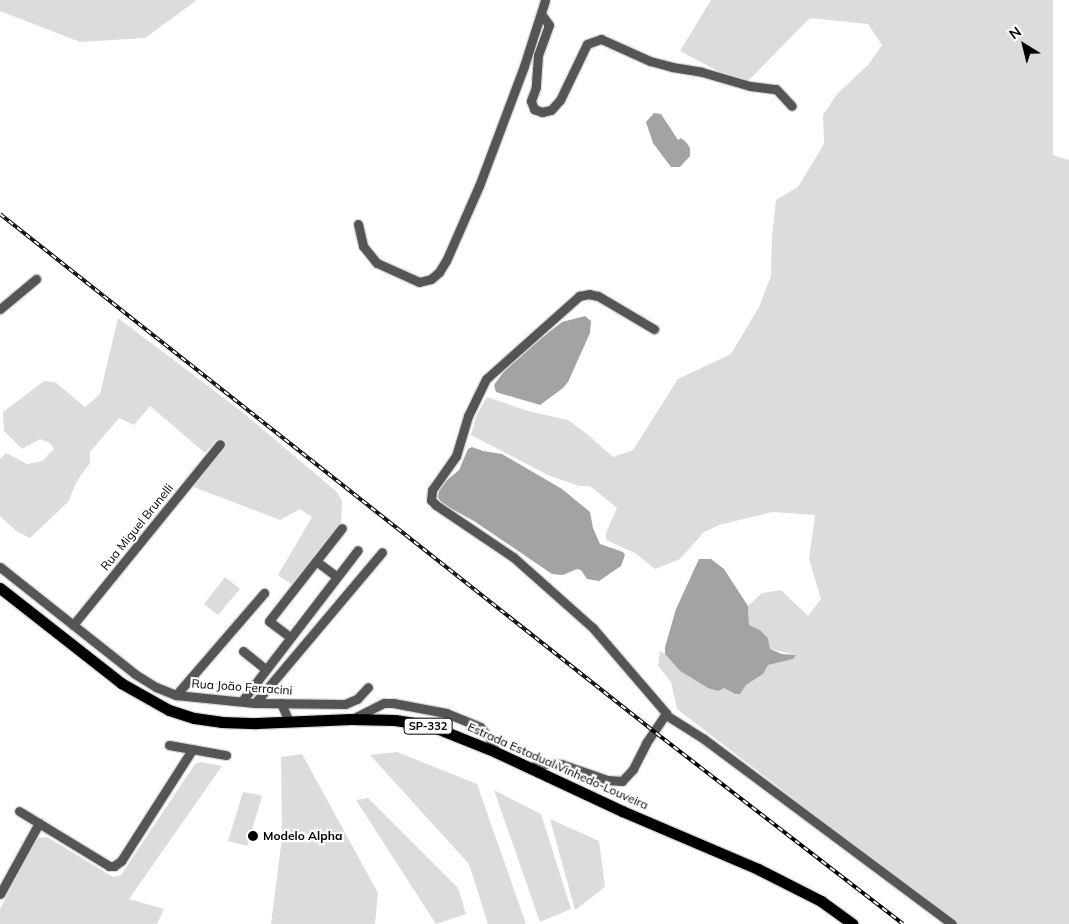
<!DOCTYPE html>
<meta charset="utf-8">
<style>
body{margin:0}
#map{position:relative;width:1069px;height:924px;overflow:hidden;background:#fff;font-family:Mulish,sans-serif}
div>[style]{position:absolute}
.green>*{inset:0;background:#dcdcdc}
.water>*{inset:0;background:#a3a3a3}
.roads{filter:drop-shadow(1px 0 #dbdbdb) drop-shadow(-1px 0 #dbdbdb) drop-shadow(0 1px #dbdbdb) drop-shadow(0 -1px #dbdbdb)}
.minor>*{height:9px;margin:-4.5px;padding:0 4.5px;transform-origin:4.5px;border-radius:4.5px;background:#555}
.major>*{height:11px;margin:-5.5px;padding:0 5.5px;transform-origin:5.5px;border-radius:5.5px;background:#000}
.rail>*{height:4px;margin-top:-2px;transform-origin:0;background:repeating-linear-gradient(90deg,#fff 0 5.5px,#000 0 11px);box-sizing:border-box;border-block:1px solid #000}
.dots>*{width:14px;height:14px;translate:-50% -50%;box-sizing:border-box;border:2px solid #fff;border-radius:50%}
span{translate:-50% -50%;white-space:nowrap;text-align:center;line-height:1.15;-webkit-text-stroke:4.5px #fff;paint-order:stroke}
.shield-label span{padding:1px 4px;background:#fff;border:1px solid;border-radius:4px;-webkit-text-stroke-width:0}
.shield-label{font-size:11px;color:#000;font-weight:700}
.street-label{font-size:12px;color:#000}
.poi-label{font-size:12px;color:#000;font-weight:700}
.left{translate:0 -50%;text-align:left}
.north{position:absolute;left:999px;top:20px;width:50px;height:50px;-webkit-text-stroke:4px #fff;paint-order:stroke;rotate:324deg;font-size:14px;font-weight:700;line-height:20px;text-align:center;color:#000}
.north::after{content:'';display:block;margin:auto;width:18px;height:22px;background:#000;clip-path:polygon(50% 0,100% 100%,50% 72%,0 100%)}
</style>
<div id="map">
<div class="green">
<div style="clip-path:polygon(0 0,197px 0,145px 38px,80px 42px,0 11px)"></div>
<div style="clip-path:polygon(711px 0,1053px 0,1053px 155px,1069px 160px,1069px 924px,957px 924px,677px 709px,671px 682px,658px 666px,660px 651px,665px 654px,680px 671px,708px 688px,724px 688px,735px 694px,740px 694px,746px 685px,763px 674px,768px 665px,792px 659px,796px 655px,770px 649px,768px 638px,760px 630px,749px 625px,748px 606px,762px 593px,781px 590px,808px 616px,821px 599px,809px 559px,815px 515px,772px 512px,719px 525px,704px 532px,680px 559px,655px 569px,635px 553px,606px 540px,606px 533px,617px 508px,590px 486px,579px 486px,548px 475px,471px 435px,476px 417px,487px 397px,528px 411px,568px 420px,587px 434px,613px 457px,633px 450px,678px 379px,731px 354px,759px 307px,771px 276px,772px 236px,776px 200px,798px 187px,824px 144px,823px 115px,837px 94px,868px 65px,882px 45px,868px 24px,810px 18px,744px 85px,680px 51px)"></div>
<div style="clip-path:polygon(118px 318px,241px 411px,337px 492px,342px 501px,341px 525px,292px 585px,278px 575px,312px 517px,300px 509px,280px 520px,191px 486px,226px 445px,217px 439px,205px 453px,150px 406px,134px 425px,119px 418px,90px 452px,90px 463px,77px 481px,68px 502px,30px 538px,16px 531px,0 516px,0 459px,6px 453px,27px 464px,42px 461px,54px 449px,50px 443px,40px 439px,22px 449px,4px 431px,3px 412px,44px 381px,55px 382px,85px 407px,100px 394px)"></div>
<div style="clip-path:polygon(225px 577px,240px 589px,218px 615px,204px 604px)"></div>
<div style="clip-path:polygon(397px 752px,477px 784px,526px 924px,488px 924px,469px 864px,370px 755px)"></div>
<div style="clip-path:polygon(302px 754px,378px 893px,375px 924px,271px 924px,282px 838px,281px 757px)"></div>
<div style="clip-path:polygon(200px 762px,222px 766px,129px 899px,164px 909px,157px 924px,0 924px,0 909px,37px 838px,47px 837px,113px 877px,121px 875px,195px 764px)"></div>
<div style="clip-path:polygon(494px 790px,541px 814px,571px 909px,540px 922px)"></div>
<div style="clip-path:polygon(243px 792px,260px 795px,262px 797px,247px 846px,228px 841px)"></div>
<div style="clip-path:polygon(368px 798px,458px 888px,466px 914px,436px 924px,356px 800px)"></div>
<div style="clip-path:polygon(550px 819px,599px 841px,605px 887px,575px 910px)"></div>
</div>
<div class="water">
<div style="clip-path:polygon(654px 113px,661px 114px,678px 140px,681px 138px,686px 142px,690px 148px,690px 156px,680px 167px,671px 167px,653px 143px,646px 122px)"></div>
<div style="clip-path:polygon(585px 316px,591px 321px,590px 333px,568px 382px,563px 388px,540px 405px,496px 392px,494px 385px,511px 362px,562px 322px)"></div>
<div style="clip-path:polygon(472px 447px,483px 451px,502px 454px,562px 489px,590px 512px,593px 528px,600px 544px,623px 552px,625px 555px,621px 566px,599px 581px,587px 579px,581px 570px,577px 569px,563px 575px,552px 574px,474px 521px,441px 503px,438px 497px,440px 486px,459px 470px,468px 449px)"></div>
<div style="clip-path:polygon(699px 559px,711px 559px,724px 569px,748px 606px,749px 625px,760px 630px,768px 638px,770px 649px,782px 654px,796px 655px,793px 659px,768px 665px,763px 674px,746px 685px,740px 694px,735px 694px,724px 688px,718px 691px,708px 688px,680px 671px,665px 654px,665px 647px,676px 609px)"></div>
</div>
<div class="roads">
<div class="minor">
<div style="left:542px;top:15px;width:12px;rotate:55deg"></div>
<div style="left:549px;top:25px;width:32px;rotate:110deg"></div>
<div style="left:538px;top:55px;width:32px;rotate:94deg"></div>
<div style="left:536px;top:87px;width:15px;rotate:110deg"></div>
<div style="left:531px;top:101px;width:9px;rotate:69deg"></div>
<div style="left:534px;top:109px;width:9px;rotate:21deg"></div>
<div style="left:542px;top:112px;width:9px;rotate:-13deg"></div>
<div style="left:551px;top:110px;width:13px;rotate:-48deg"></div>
<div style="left:560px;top:100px;width:62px;rotate:-64.3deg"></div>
<div style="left:587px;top:44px;width:15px;rotate:-20deg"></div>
<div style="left:601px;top:39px;width:54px;rotate:24.2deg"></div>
<div style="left:650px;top:61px;width:23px;rotate:15deg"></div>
<div style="left:672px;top:67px;width:30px;rotate:9deg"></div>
<div style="left:702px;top:72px;width:50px;rotate:16.3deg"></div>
<div style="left:750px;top:86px;width:26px;rotate:7deg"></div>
<div style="left:776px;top:89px;width:23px;rotate:47deg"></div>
<div style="left:358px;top:224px;width:23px;rotate:77deg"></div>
<div style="left:363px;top:246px;width:22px;rotate:51deg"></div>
<div style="left:377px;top:263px;width:46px;rotate:24.3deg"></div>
<div style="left:419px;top:282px;width:12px;rotate:-14deg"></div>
<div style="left:431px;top:279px;width:11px;rotate:-41deg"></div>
<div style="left:439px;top:272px;width:13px;rotate:-58deg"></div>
<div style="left:446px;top:261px;width:82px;rotate:-66.3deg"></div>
<div style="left:479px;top:186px;width:128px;rotate:-69.4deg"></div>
<div style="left:524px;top:66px;width:69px;rotate:-72.3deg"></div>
<div style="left:0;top:309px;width:47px;rotate:-39.8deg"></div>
<div style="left:316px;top:561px;width:26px;rotate:37deg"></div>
<div style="left:0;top:567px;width:172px;rotate:38.4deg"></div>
<div style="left:135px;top:674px;width:25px;rotate:32deg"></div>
<div style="left:156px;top:687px;width:22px;rotate:22deg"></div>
<div style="left:176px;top:695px;width:79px;rotate:5.8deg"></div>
<div style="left:255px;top:703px;width:90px;rotate:0.6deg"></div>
<div style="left:345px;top:704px;width:13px;rotate:-23deg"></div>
<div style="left:357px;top:699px;width:16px;rotate:-47deg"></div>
<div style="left:73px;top:625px;width:233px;rotate:-50.9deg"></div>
<div style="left:290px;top:637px;width:26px;rotate:-143deg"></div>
<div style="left:269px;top:621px;width:118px;rotate:-51.9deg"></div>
<div style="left:243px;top:651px;width:28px;rotate:39deg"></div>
<div style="left:176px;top:695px;width:135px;rotate:-49.2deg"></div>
<div style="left:242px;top:701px;width:190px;rotate:-52.5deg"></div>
<div style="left:255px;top:703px;width:197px;rotate:-49.9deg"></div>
<div style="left:281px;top:703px;width:21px;rotate:67deg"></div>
<div style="left:666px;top:715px;width:45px;rotate:32.3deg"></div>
<div style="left:704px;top:739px;width:309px;rotate:36.7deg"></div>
<div style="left:352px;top:719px;width:36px;rotate:-27deg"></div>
<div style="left:384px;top:703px;width:9px"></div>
<div style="left:393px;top:703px;width:54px;rotate:10.7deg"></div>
<div style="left:446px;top:713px;width:37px;rotate:22deg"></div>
<div style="left:480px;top:727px;width:13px;rotate:48deg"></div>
<div style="left:489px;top:737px;width:17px;rotate:65deg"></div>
<div style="left:169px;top:745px;width:58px;rotate:10deg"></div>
<div style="left:530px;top:767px;width:22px;rotate:-10deg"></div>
<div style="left:552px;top:763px;width:9px;rotate:6deg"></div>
<div style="left:561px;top:764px;width:49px;rotate:19.2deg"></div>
<div style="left:607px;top:780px;width:15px;rotate:4deg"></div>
<div style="left:622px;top:781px;width:16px;rotate:-47deg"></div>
<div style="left:633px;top:769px;width:29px;rotate:-63deg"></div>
<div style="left:646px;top:743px;width:36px;rotate:-56deg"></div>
<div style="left:666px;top:713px;width:112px;rotate:-130.7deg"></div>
<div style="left:593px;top:628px;width:107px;rotate:-138.4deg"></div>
<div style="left:513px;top:557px;width:93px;rotate:-146deg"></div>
<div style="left:436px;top:505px;width:7px;rotate:-135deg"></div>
<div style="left:431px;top:500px;width:10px;rotate:-84deg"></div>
<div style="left:432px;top:490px;width:42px;rotate:-54.8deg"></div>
<div style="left:456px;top:456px;width:42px;rotate:-73.3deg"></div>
<div style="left:468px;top:416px;width:41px;rotate:-64.1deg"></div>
<div style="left:486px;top:379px;width:125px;rotate:-41.7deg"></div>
<div style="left:579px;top:296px;width:10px;rotate:-11deg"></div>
<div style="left:589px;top:294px;width:9px;rotate:13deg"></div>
<div style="left:598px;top:296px;width:65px;rotate:30.5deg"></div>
<div style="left:19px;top:811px;width:105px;rotate:31.4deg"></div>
<div style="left:109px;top:866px;width:5px"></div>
<div style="left:114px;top:866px;width:9px;rotate:-36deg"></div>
<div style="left:121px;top:861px;width:132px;rotate:-57.4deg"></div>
<div style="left:0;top:894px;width:81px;rotate:-61.2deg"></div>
</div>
<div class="major">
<div style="left:0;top:588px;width:154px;rotate:38.1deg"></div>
<div style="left:121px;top:683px;width:55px;rotate:29.4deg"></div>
<div style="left:169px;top:710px;width:26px;rotate:18deg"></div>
<div style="left:194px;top:718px;width:27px;rotate:8deg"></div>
<div style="left:221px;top:722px;width:36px;rotate:2deg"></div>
<div style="left:257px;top:723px;width:94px;rotate:-2.4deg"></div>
<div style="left:351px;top:719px;width:44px;rotate:1.3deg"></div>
<div style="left:395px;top:720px;width:36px;rotate:9deg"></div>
<div style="left:431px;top:726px;width:70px;rotate:21.8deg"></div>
<div style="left:496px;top:752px;width:139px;rotate:25.1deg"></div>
<div style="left:622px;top:811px;width:148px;rotate:23.1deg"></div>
<div style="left:758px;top:869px;width:71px;rotate:26.9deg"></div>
<div style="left:821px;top:901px;width:39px;rotate:36deg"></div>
</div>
</div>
<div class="rail">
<div style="left:0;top:214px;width:836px;rotate:38.35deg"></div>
<div style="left:656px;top:733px;width:312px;rotate:37.7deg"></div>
</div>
<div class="dots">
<div style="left:253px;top:836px;background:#000"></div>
</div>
<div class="shield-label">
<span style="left:428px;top:726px">SP-332</span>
</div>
<div class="street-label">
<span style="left:137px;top:527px;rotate:-51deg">Rua Miguel Brunelli</span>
<span style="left:242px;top:687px;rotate:4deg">Rua João Ferracini</span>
<span style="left:558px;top:766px;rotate:24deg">Estrada Estadual Vinhedo-Louveira</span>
</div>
<div class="poi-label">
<span class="left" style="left:263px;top:836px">Modelo Alpha</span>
</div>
<div class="north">N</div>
</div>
